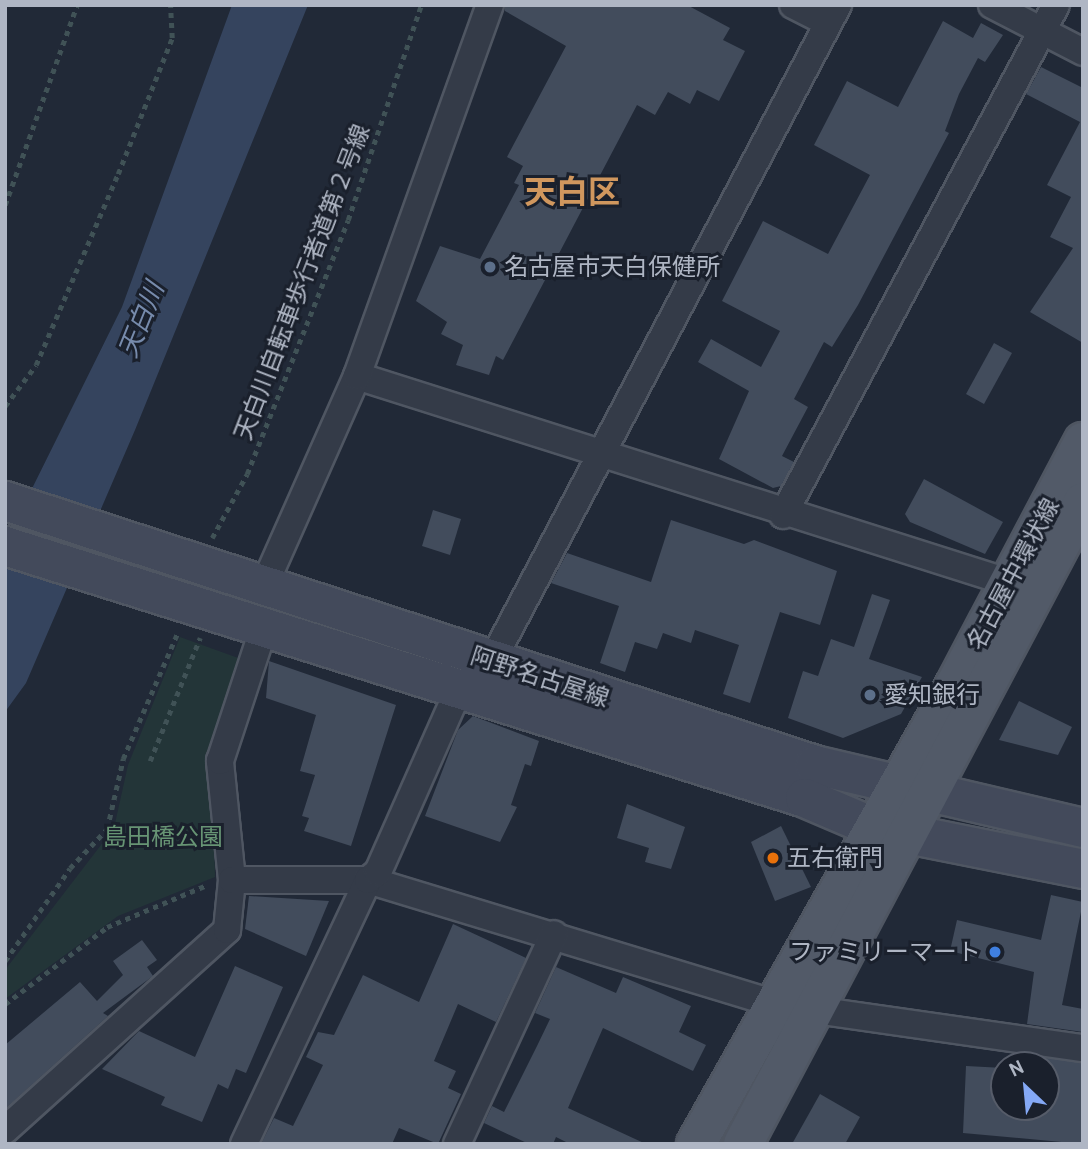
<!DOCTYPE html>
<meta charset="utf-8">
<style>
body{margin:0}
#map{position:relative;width:1088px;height:1149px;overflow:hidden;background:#212937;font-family:Cabin,"Noto Sans JP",sans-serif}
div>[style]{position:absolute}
.green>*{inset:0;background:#233538}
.water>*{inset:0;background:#35445e}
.building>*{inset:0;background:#424c5c}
.path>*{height:4.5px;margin-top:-2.25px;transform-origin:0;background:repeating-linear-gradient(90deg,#405256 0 5px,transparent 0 10px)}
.roads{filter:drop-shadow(2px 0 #4f5662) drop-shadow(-2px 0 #4f5662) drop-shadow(0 2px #4f5662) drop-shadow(0 -2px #4f5662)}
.street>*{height:26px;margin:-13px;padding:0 13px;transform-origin:13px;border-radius:13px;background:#343b48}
.secondary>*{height:38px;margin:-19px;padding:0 19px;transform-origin:19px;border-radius:19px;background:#434a5b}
.primary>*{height:38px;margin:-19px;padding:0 19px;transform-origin:19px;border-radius:19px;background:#525a68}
.dots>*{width:19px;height:19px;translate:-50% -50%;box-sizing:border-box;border:4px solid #1a202c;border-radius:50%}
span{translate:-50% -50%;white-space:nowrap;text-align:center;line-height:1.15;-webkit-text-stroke:6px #1a202c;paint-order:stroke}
.poi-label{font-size:24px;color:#afb6c4}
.left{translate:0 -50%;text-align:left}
.right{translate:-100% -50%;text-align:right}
.street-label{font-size:24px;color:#afb6c4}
.park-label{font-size:24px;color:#679474}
.water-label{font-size:26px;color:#778bac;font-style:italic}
.district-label{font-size:32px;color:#d0975e;font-weight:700}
.frame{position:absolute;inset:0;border:7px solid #afb6c4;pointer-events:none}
.north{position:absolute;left:990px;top:1051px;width:70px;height:70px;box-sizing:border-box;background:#1a202c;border:2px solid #565c69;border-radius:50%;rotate:334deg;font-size:19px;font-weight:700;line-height:28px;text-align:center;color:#afb6c4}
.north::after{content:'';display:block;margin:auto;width:24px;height:32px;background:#84a8f5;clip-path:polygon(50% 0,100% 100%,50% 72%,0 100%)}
</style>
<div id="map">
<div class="green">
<div style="clip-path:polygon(180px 637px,241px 659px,212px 759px,215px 877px,118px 916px,5px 999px,5px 970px,114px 828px,128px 765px)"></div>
</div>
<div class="water">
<div style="clip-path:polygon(232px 5px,308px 5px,135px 430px,26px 683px,5px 712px,5px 543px,122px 307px)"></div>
</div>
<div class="building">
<div style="clip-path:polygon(505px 5px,687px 5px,730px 28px,723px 40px,745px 51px,719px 101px,697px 90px,690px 104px,668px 92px,655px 115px,637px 105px,503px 360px,496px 356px,489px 375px,456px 365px,463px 345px,441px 334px,447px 322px,416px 301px,440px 246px,480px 259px,519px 185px,514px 183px,523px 166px,507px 157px,566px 46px,505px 11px)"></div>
<div style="clip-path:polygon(943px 21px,973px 38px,981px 23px,1003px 35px,985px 62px,978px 58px,959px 94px,945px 131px,949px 133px,858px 305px,832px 347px,824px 342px,794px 399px,808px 407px,782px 456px,794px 462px,781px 486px,773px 488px,719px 459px,749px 391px,698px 362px,711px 339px,761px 367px,780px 331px,722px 301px,763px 221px,828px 254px,870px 175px,814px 145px,847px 81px,898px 107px)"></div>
<div style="clip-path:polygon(1041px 67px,1083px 88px,1083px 343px,1030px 312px,1073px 248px,1050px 237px,1071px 197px,1047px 185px,1080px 122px,1026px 94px)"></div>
<div style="clip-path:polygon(994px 343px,1012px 353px,984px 404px,966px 394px)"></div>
<div style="clip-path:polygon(924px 479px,1003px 522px,985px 554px,910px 522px,905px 514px)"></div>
<div style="clip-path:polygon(433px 510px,461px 519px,450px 555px,422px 546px)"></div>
<div style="clip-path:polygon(671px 520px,744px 544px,754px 540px,837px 571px,820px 625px,780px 612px,750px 703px,723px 694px,739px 645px,695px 630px,691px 643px,663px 633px,657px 649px,635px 642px,625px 672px,600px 663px,619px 606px,551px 583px,567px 553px,651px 582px)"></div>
<div style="clip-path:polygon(872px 594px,890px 600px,869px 659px,922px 677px,901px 714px,843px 738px,788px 718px,803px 671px,818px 676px,831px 639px,854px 647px)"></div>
<div style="clip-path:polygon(269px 661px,396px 705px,351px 846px,304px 831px,309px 818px,302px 816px,315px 775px,300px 771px,316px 715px,266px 698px)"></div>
<div style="clip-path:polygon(1019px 701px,1072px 727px,1058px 755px,999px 740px)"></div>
<div style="clip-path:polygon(473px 716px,539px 741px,531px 766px,525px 764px,511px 805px,517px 807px,500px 842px,425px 816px,458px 730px)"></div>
<div style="clip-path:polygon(627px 804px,685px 827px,671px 869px,645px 862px,649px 848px,617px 838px)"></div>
<div style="clip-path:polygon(781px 826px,811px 887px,775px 901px,751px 842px)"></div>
<div style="clip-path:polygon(1051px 895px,1083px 902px,1062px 1005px,1083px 1009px,1083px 1032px,1027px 1024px,1034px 972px,950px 951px,957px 920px,1041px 940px)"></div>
<div style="clip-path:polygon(249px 896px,329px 901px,306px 956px,245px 929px)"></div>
<div style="clip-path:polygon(453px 924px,526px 958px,496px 1022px,458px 1004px,434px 1061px,456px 1071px,448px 1088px,461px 1094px,438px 1144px,399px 1128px,392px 1144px,262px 1142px,274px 1118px,293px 1126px,323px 1065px,306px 1057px,318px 1032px,334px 1035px,363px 975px,419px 1002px)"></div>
<div style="clip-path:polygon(142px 940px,157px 960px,147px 967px,153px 976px,103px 1013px,108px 1016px,5px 1109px,5px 1045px,80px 982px,97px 1001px,123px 975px,113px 961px)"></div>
<div style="clip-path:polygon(235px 966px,283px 987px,246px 1073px,236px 1069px,228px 1089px,218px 1084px,202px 1122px,161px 1105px,165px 1097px,102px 1069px,139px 1031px,195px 1057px)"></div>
<div style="clip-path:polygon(556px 967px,616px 993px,623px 977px,691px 1006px,679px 1032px,706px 1045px,693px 1071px,603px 1028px,568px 1108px,646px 1144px,570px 1144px,556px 1137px,553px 1144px,529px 1144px,484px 1123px,492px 1106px,504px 1112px,537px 1046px,550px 1019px,535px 1013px)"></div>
<div style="clip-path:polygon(1045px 1058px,1083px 1063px,1083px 1144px,963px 1133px,966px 1066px,1004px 1068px,1004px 1107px,1046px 1107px)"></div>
<div style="clip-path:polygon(820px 1094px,860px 1117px,845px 1144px,792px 1144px)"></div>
</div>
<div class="path">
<div style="left:5px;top:205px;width:213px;rotate:-70.2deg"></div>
<div style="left:5px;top:406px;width:51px;rotate:-52.9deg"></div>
<div style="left:36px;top:365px;width:208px;rotate:-66.8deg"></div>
<div style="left:118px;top:174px;width:146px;rotate:-68.3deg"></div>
<div style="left:172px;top:38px;width:33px;rotate:-93deg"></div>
<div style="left:212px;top:538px;width:73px;rotate:-61.3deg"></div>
<div style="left:247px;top:474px;width:273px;rotate:-68.3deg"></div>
<div style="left:348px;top:220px;width:227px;rotate:-71.2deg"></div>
<div style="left:150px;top:761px;width:133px;rotate:-67.9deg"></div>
<div style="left:5px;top:961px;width:113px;rotate:-55deg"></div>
<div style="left:70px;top:868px;width:54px;rotate:-46.5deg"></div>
<div style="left:107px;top:829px;width:72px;rotate:-77.1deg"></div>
<div style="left:123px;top:759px;width:138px;rotate:-66.6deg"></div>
<div style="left:5px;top:1004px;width:128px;rotate:-37deg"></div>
<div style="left:107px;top:927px;width:108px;rotate:-22.8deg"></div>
</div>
<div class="roads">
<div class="street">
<div style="left:793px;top:5px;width:39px;rotate:27deg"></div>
<div style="left:992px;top:5px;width:102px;rotate:27.3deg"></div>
<div style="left:357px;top:376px;width:683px;rotate:17.56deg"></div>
<div style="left:783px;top:515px;width:578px;rotate:-61.84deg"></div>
<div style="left:263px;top:588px;width:232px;rotate:-66.1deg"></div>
<div style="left:357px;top:376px;width:394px;rotate:-70.3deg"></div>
<div style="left:492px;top:661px;width:742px;rotate:-62.19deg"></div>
<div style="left:232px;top:880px;width:120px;rotate:-95.8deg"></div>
<div style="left:220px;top:761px;width:141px;rotate:-71.8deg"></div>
<div style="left:815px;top:1010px;width:271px;rotate:8.1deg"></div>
<div style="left:5px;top:1130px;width:299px;rotate:-42deg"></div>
<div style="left:227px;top:930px;width:50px;rotate:-84.3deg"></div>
<div style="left:232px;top:880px;width:136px"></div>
<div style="left:368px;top:880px;width:425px;rotate:16.9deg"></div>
<div style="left:244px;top:1144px;width:292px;rotate:-64.8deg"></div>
<div style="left:368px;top:880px;width:13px;rotate:-39deg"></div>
<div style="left:378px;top:872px;width:202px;rotate:-66.1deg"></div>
<div style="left:457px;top:1144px;width:231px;rotate:-65.2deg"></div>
</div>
<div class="secondary">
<div style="left:5px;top:501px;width:852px;rotate:18.05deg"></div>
<div style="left:815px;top:765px;width:275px;rotate:13.2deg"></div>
<div style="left:5px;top:546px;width:839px;rotate:17.48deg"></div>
<div style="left:805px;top:798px;width:74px;rotate:23.1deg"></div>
<div style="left:873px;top:827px;width:214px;rotate:11.3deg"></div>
</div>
<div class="primary">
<div style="left:696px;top:1144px;width:527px;rotate:-60.57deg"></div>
<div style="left:955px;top:685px;width:275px;rotate:-62.2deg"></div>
<div style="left:743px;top:1144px;width:726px;rotate:-62.09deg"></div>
</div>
</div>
<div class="dots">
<div style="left:490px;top:267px;background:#5c6f8a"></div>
<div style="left:870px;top:695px;background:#5c6f8a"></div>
<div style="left:773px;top:858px;background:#e8710a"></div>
<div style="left:995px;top:952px;background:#3f7fe0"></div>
</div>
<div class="poi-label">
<span class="left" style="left:504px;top:267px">名古屋市天白保健所</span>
<span class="left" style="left:884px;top:695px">愛知銀行</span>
<span class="left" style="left:787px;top:858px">五右衛門</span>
<span class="right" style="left:981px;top:952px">ファミリーマート</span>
</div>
<div class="street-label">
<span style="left:302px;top:282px;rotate:-69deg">天白川自転車歩行者道第２号線</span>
<span style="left:1013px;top:574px;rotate:-62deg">名古屋中環状線</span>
<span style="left:540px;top:677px;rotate:18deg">阿野名古屋線</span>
</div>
<div class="park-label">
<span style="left:163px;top:837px">島田橋公園</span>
</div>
<div class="water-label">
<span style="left:142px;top:320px;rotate:-68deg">天白川</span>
</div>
<div class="district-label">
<span style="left:572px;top:192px">天白区</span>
</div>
<div class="frame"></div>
<div class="north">N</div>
</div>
